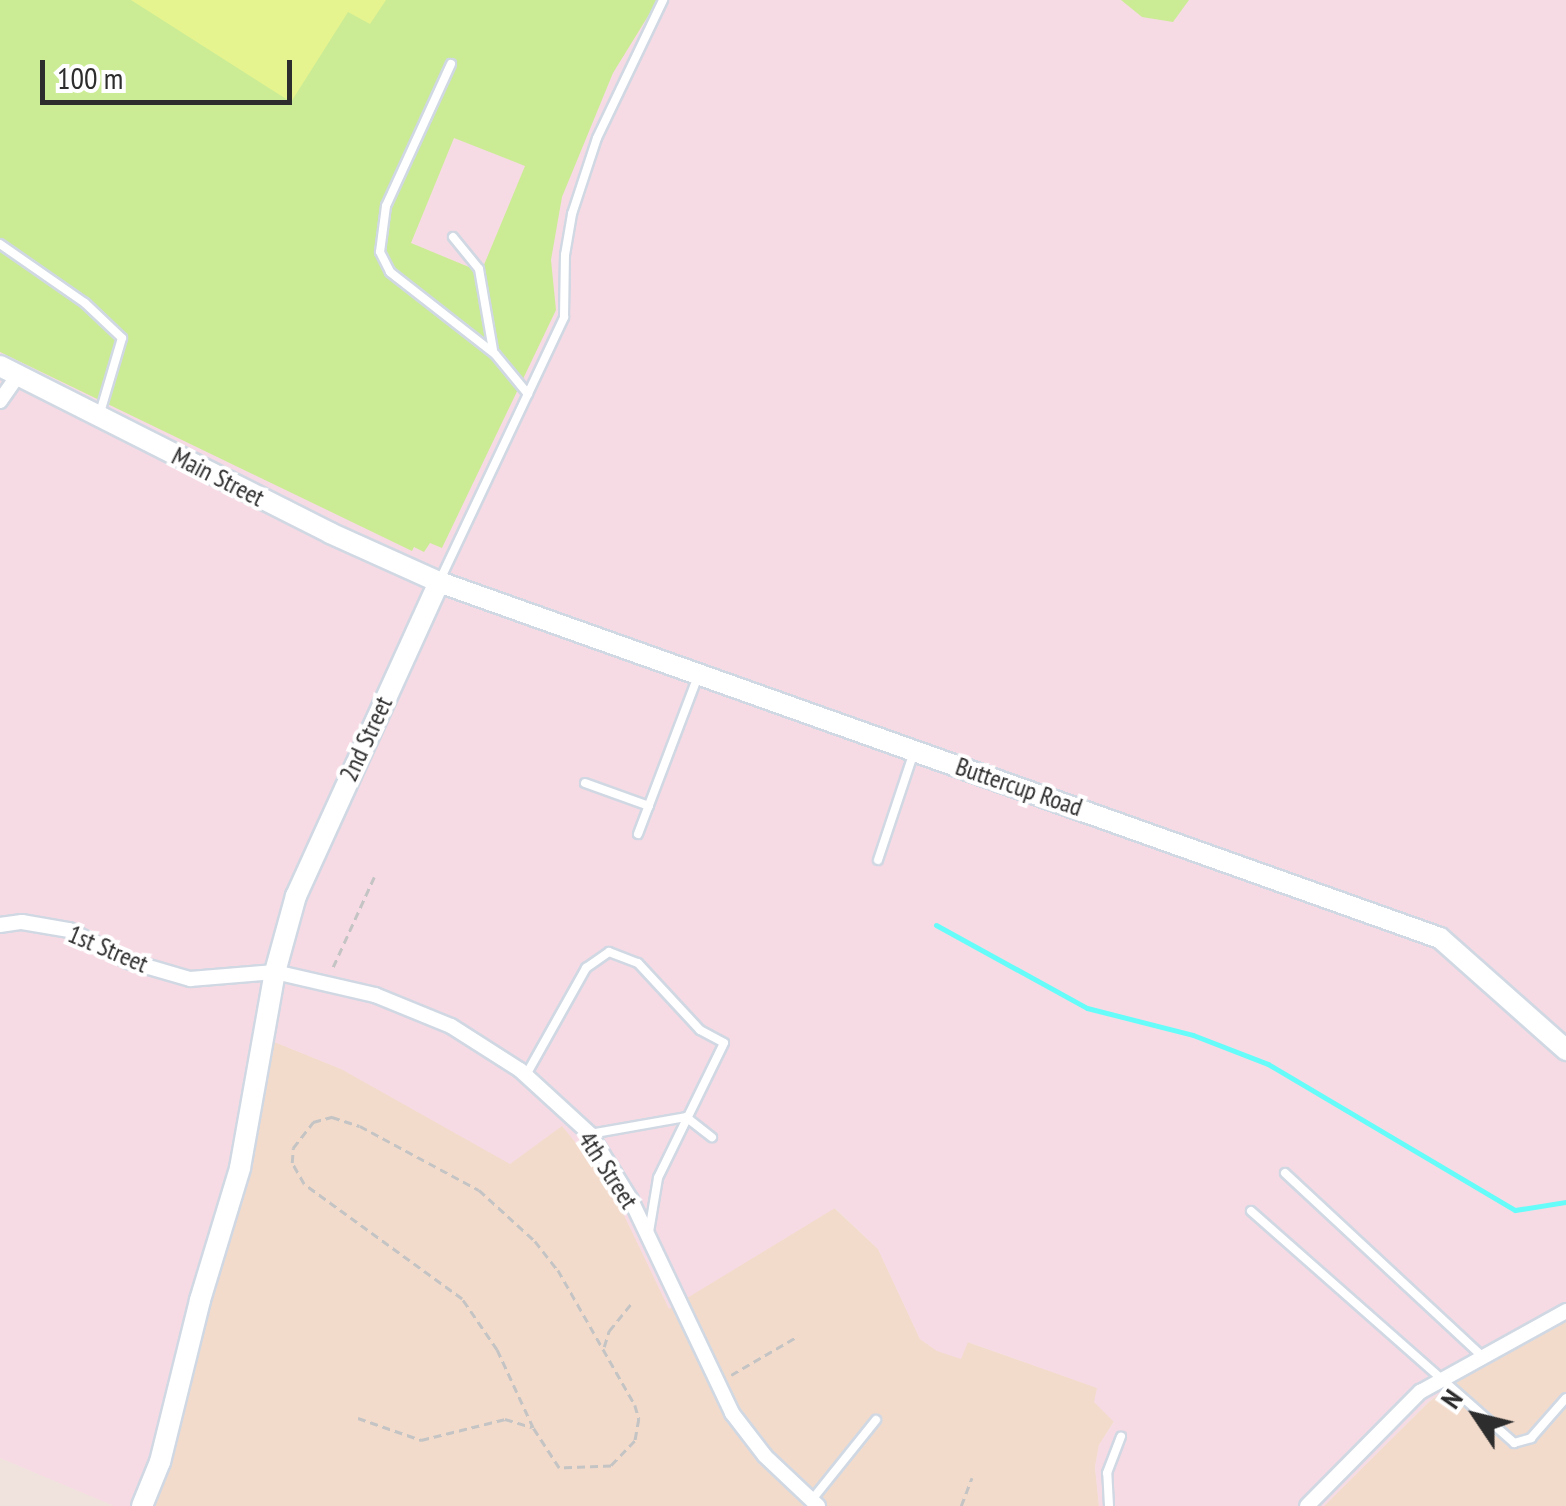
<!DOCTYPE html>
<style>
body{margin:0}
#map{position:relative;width:1566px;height:1506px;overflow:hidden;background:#f0e3de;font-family:"PT Sans Narrow",sans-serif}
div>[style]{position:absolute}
.education>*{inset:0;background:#f3dbcc}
.medical>*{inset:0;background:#f7dbe4}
.green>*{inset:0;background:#cbec95}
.pitch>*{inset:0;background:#e6f48f}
.stream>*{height:5px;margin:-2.5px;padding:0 2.5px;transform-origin:2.5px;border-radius:2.5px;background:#66fcf9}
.path>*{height:2.5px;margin-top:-1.25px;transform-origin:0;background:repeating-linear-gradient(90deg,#c4c4c4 0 8px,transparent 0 13px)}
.roads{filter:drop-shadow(2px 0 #d0d8e3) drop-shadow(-2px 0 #d0d8e3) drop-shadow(0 2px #d0d8e3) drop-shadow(0 -2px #d0d8e3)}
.lane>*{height:8px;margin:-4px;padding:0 4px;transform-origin:4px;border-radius:4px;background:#fff}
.street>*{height:14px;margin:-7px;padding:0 7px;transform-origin:7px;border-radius:7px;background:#fff}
.secondary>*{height:20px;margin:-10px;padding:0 10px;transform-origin:10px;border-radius:10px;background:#fff}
span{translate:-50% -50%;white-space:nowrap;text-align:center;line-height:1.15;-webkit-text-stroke:8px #fff;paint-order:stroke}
.street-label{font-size:25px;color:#2d2d2d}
.north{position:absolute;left:1426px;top:1366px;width:100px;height:100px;-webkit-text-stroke:8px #fff;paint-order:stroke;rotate:305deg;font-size:28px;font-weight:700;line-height:40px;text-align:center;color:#2d2d2d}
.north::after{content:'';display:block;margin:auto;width:35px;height:45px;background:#2d2d2d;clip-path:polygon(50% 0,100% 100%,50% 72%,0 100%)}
.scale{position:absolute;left:40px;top:60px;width:252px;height:45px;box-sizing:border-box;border:5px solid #2d2d2d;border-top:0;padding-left:12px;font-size:30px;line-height:35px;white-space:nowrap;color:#2d2d2d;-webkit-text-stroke:8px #fff;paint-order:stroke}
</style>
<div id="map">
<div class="education">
<div style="clip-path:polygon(272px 1041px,341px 1069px,562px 1125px,589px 1159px,624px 1215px,669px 1308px,834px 1208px,878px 1249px,920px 1339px,937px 1351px,967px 1342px,1098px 1388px,1114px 1421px,1099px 1445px,1095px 1467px,1099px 1506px,155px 1506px,195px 1339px,247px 1179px)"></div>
<div style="clip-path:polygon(1566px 1321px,1566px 1506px,1324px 1506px,1429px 1402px,1470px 1373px)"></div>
</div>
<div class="medical">
<div style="clip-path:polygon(0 0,1566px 0,1566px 1321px,1470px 1373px,1429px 1401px,1324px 1506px,1099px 1506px,1095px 1467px,1099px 1445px,1114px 1422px,1094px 1402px,1097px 1388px,968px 1342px,961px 1359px,937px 1351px,920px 1339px,878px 1249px,835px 1208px,669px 1309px,624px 1215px,589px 1159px,562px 1126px,510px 1164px,341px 1069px,272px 1041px,247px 1179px,208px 1296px,155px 1506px,114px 1506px,0 1458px)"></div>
</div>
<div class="green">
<div style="clip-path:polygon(evenodd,0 0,658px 0,613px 73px,562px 197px,551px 260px,556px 310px,442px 548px,430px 543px,424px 552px,414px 547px,412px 551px,0 352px,0 0,454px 138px,525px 166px,481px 272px,411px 243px,454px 138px)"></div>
<div style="clip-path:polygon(1121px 0,1189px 0,1173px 22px,1142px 17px)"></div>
</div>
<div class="pitch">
<div style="clip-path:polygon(131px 0,386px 0,370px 24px,348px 12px,291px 102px)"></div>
</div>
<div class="stream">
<div style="left:936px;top:925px;width:172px;rotate:28.8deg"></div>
<div style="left:1087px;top:1008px;width:109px;rotate:14.3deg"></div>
<div style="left:1193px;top:1035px;width:80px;rotate:21.1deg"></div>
<div style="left:1268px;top:1064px;width:287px;rotate:30.6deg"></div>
<div style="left:1515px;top:1210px;width:52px;rotate:-8.9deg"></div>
</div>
<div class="path">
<div style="left:333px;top:967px;width:99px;rotate:-65.5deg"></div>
<div style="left:332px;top:1117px;width:29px;rotate:18deg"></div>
<div style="left:360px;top:1126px;width:135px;rotate:28.3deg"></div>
<div style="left:479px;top:1190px;width:76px;rotate:42.3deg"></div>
<div style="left:535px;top:1241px;width:37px;rotate:52deg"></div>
<div style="left:558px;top:1270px;width:155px;rotate:60.3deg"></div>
<div style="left:635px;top:1405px;width:15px;rotate:74deg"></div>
<div style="left:639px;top:1419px;width:22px;rotate:100deg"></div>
<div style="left:635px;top:1441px;width:35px;rotate:134deg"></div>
<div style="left:611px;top:1466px;width:52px;rotate:177.8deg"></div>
<div style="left:559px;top:1468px;width:48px;rotate:-123deg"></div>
<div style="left:533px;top:1428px;width:86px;rotate:-114.8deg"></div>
<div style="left:497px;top:1350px;width:62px;rotate:-124.5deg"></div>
<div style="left:462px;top:1299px;width:195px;rotate:-144deg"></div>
<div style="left:304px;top:1184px;width:24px;rotate:-120deg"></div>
<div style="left:292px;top:1163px;width:15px;rotate:-86deg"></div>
<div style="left:293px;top:1148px;width:33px;rotate:-52deg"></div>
<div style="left:313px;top:1122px;width:20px;rotate:-15deg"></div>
<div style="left:604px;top:1347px;width:17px;rotate:-73deg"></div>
<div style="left:609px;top:1331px;width:38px;rotate:-51deg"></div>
<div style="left:731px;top:1375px;width:78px;rotate:-30.2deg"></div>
<div style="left:358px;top:1418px;width:67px;rotate:19.2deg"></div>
<div style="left:421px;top:1440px;width:87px;rotate:-14deg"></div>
<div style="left:505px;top:1419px;width:28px;rotate:17deg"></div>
<div style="left:961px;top:1506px;width:30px;rotate:-69deg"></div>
</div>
<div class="roads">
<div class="lane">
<div style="left:451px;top:64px;width:156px;rotate:114.6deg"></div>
<div style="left:386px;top:206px;width:46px;rotate:97.4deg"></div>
<div style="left:380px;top:252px;width:22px;rotate:63deg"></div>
<div style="left:390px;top:272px;width:133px;rotate:38deg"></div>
<div style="left:495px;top:354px;width:52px;rotate:50.5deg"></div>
<div style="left:453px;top:237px;width:41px;rotate:50.9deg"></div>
<div style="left:479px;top:269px;width:82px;rotate:80.2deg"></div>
<div style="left:0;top:244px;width:103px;rotate:34.8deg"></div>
<div style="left:85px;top:303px;width:51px;rotate:43.4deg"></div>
<div style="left:122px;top:338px;width:81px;rotate:106.4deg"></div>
<div style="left:439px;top:582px;width:293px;rotate:-64.7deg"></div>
<div style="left:564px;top:317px;width:62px;rotate:-89.1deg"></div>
<div style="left:565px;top:255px;width:42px;rotate:-80.3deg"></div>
<div style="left:572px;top:214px;width:80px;rotate:-71.8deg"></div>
<div style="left:597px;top:138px;width:153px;rotate:-64.4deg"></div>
<div style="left:585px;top:783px;width:68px;rotate:19.8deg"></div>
<div style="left:638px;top:834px;width:169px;rotate:-69.2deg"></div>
<div style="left:878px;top:860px;width:111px;rotate:-71.6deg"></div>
<div style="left:526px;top:1075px;width:123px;rotate:-60.7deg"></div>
<div style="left:586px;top:968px;width:28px;rotate:-35deg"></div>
<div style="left:609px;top:952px;width:31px;rotate:21deg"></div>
<div style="left:638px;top:963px;width:91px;rotate:47.2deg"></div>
<div style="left:700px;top:1030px;width:27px;rotate:28deg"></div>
<div style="left:724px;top:1043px;width:150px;rotate:116.1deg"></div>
<div style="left:658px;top:1178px;width:55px;rotate:99.5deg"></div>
<div style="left:590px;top:1134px;width:97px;rotate:-10deg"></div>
<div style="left:686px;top:1117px;width:33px;rotate:38deg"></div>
<div style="left:1285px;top:1173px;width:267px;rotate:42.9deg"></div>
<div style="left:1251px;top:1211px;width:351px;rotate:41.4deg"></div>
<div style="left:1514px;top:1443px;width:18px;rotate:-16deg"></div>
<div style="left:1531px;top:1438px;width:53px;rotate:-48.8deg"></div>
<div style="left:811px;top:1501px;width:104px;rotate:-51.3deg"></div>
<div style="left:1109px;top:1506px;width:33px;rotate:-93deg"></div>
<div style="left:1107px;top:1473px;width:39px;rotate:-69deg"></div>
</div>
<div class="street">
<div style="left:0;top:401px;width:29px;rotate:-55deg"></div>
<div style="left:0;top:925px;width:22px;rotate:-8deg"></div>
<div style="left:22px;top:922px;width:48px;rotate:9.7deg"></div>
<div style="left:69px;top:930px;width:67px;rotate:27.7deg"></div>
<div style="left:128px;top:961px;width:65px;rotate:16.2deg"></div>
<div style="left:190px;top:979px;width:85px;rotate:-4.7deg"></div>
<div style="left:275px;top:972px;width:103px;rotate:13deg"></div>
<div style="left:375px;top:995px;width:82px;rotate:22.2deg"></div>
<div style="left:451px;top:1026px;width:82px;rotate:32.5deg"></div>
<div style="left:520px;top:1070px;width:95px;rotate:42.4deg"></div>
<div style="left:590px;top:1134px;width:78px;rotate:58.2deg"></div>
<div style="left:631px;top:1200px;width:236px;rotate:64.6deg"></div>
<div style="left:732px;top:1413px;width:54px;rotate:52.5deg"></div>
<div style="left:765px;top:1456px;width:73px;rotate:43.3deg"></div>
<div style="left:1307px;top:1506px;width:161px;rotate:-45.3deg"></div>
<div style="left:1420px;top:1392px;width:167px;rotate:-29deg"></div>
</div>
<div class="secondary">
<div style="left:0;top:366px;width:370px;rotate:26.8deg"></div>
<div style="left:330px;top:533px;width:120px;rotate:24.2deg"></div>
<div style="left:439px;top:582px;width:1062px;rotate:19.58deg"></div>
<div style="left:1440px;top:938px;width:169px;rotate:41.6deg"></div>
<div style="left:142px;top:1506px;width:48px;rotate:-67.8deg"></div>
<div style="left:160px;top:1462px;width:167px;rotate:-76.1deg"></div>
<div style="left:200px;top:1300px;width:138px;rotate:-73.1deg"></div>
<div style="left:240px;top:1168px;width:199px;rotate:-79.9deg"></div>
<div style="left:275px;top:972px;width:79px;rotate:-74.6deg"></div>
<div style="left:296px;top:896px;width:345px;rotate:-65.5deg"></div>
</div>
</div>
<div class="street-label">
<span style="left:218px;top:477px;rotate:27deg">Main Street</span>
<span style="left:366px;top:739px;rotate:-65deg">2nd Street</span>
<span style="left:1019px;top:787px;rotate:19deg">Buttercup Road</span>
<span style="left:108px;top:949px;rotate:23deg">1st Street</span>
<span style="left:608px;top:1170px;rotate:57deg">4th Street</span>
</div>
<div class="north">N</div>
<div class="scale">100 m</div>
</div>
